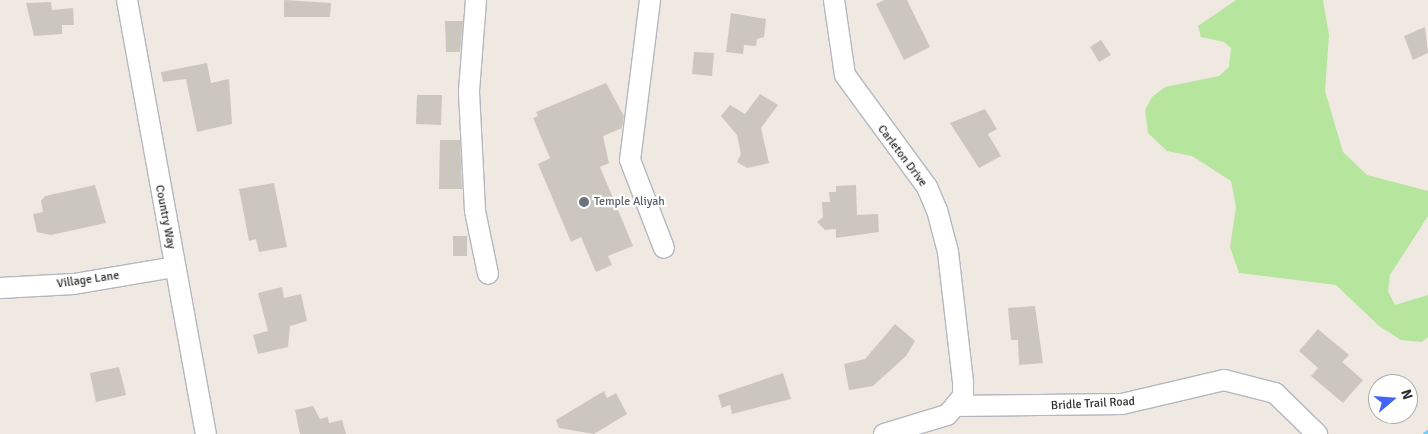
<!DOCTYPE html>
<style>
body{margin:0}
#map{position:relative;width:1428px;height:434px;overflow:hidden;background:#efe9e1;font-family:Signika,sans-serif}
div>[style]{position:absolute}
.green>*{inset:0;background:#b6e59e}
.stream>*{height:4.5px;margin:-2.25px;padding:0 2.25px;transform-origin:2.25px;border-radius:2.25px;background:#75cff0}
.building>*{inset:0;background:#cbc7bf}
.roads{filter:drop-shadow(1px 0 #b4b7c1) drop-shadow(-1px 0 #b4b7c1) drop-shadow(0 1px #b4b7c1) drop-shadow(0 -1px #b4b7c1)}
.minor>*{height:20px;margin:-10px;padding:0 10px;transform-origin:10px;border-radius:10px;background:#fff}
.dots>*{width:14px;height:14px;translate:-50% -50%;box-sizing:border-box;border:2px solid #fff;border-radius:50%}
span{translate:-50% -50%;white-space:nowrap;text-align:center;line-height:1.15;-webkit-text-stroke:4.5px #fff;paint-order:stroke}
.street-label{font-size:12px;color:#2e2e2e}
.worship-label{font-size:12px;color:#5b616d}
.left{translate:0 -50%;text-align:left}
.north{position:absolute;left:1368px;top:374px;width:50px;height:50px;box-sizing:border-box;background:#fff;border:1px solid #ababab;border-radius:50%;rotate:72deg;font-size:14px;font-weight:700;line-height:20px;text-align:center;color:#2e2e2e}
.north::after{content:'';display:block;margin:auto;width:18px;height:22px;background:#4264fb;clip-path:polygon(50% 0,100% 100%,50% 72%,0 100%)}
</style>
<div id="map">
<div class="green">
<div style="clip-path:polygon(1236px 0,1323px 0,1329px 35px,1325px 91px,1343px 152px,1367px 175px,1428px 191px,1428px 216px,1390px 275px,1388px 291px,1395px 305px,1428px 295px,1428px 337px,1422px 342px,1401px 340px,1379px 326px,1336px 285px,1239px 273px,1230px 247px,1236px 207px,1231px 181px,1192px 156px,1167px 151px,1148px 133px,1145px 110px,1152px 97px,1165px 87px,1219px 76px,1229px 67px,1231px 48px,1224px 42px,1201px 37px,1198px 26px)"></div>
</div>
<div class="stream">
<div style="left:1425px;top:434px;width:4px;rotate:-34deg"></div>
</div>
<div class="building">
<div style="clip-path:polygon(284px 0,331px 3px,330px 17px,284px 17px)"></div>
<div style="clip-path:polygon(884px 0,907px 0,930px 47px,904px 60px,876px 4px)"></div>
<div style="clip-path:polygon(51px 2px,52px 10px,73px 8px,74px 25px,62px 25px,62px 34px,34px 36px,26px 3px)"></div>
<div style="clip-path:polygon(731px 13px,766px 19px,764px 37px,757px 39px,756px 46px,744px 45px,743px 54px,726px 52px)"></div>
<div style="clip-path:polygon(445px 21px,463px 21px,460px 52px,446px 52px)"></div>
<div style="clip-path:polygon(1425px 27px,1428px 53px,1413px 60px,1404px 36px)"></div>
<div style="clip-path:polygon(1101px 40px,1111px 55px,1099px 62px,1090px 47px)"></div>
<div style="clip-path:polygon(694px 52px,714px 53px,712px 76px,692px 74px)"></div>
<div style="clip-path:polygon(207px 63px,211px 83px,229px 79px,232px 124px,197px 132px,186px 79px,163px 82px,161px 72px)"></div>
<div style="clip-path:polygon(606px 83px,624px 116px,622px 128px,603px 136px,609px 163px,600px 167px,633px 246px,608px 256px,612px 265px,596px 272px,581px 237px,571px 242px,538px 164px,550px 158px,533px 118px,538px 116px,536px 112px)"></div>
<div style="clip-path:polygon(760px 94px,778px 105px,761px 128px,769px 163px,747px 168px,737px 162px,741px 154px,737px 135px,721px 116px,730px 105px,745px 114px)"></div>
<div style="clip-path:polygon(417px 95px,442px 95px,441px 125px,416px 124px)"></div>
<div style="clip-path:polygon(985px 109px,997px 129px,988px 134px,1001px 156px,979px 168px,950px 123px)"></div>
<div style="clip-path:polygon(440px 140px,460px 140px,462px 189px,439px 189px)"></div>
<div style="clip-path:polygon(274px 183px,287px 247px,259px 252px,256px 239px,249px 241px,239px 189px)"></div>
<div style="clip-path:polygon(95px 185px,106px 223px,51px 235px,37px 232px,33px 214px,43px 212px,41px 201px,45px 196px)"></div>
<div style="clip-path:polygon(856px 185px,857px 215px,878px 214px,879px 232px,836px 238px,836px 229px,825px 230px,817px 222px,823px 217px,822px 202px,830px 202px,829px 192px,836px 192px,836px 186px)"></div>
<div style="clip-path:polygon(453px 236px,467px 236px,467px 256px,453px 256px)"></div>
<div style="clip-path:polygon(282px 287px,284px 298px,301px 294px,307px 321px,290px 326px,288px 347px,258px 354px,253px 335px,268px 331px,258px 293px)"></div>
<div style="clip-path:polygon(1035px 306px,1043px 363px,1019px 365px,1018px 340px,1011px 340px,1008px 308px)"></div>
<div style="clip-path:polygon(895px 324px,915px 341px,906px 356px,873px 386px,849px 390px,844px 364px,865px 359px)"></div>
<div style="clip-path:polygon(1318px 329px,1349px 355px,1342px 362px,1363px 380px,1343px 403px,1311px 376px,1318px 368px,1299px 351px)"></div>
<div style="clip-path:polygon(119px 367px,126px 395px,96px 402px,90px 373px)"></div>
<div style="clip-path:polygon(783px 373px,791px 399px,732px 414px,730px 405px,722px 408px,718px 395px)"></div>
<div style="clip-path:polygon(604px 391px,607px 398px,616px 393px,627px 414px,594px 434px,559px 428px,556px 420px)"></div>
<div style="clip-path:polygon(313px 406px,320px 419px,328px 417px,329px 423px,342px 420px,346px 434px,300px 434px,295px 410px)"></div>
</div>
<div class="roads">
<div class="minor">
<div style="left:127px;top:0;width:441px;rotate:79.7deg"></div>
<div style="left:476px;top:0;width:92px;rotate:94.4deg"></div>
<div style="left:469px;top:92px;width:119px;rotate:87.1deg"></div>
<div style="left:475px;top:211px;width:64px;rotate:78.3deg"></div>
<div style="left:650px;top:0;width:161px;rotate:97.1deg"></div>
<div style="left:630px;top:160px;width:94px;rotate:68.9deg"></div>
<div style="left:834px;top:0;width:76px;rotate:81.7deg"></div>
<div style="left:845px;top:75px;width:139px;rotate:53.8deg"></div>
<div style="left:927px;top:187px;width:25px;rotate:67deg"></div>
<div style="left:937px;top:210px;width:43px;rotate:75.3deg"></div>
<div style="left:948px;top:252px;width:131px;rotate:83.4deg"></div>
<div style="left:963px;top:382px;width:14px;rotate:90deg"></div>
<div style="left:963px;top:396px;width:13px;rotate:129deg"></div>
<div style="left:0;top:288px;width:74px;rotate:-3.1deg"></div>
<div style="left:74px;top:284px;width:102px;rotate:-9.6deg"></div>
<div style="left:884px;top:434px;width:66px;rotate:-16.8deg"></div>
<div style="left:947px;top:415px;width:12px;rotate:-48deg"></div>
<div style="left:955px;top:406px;width:167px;rotate:-0.7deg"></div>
<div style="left:1122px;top:404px;width:105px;rotate:-13.2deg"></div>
<div style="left:1224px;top:380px;width:53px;rotate:14.3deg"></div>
<div style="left:1275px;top:393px;width:59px;rotate:44.3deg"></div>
</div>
</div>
<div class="dots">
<div style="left:584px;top:202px;background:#6b7280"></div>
</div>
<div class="street-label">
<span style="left:902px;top:156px;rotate:53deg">Carleton Drive</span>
<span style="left:165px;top:217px;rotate:79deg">Country Way</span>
<span style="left:88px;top:280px;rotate:-8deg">Village Lane</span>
<span style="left:1093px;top:404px;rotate:-3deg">Bridle Trail Road</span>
</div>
<div class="worship-label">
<span class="left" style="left:594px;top:202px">Temple Aliyah</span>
</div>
<div class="north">N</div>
</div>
